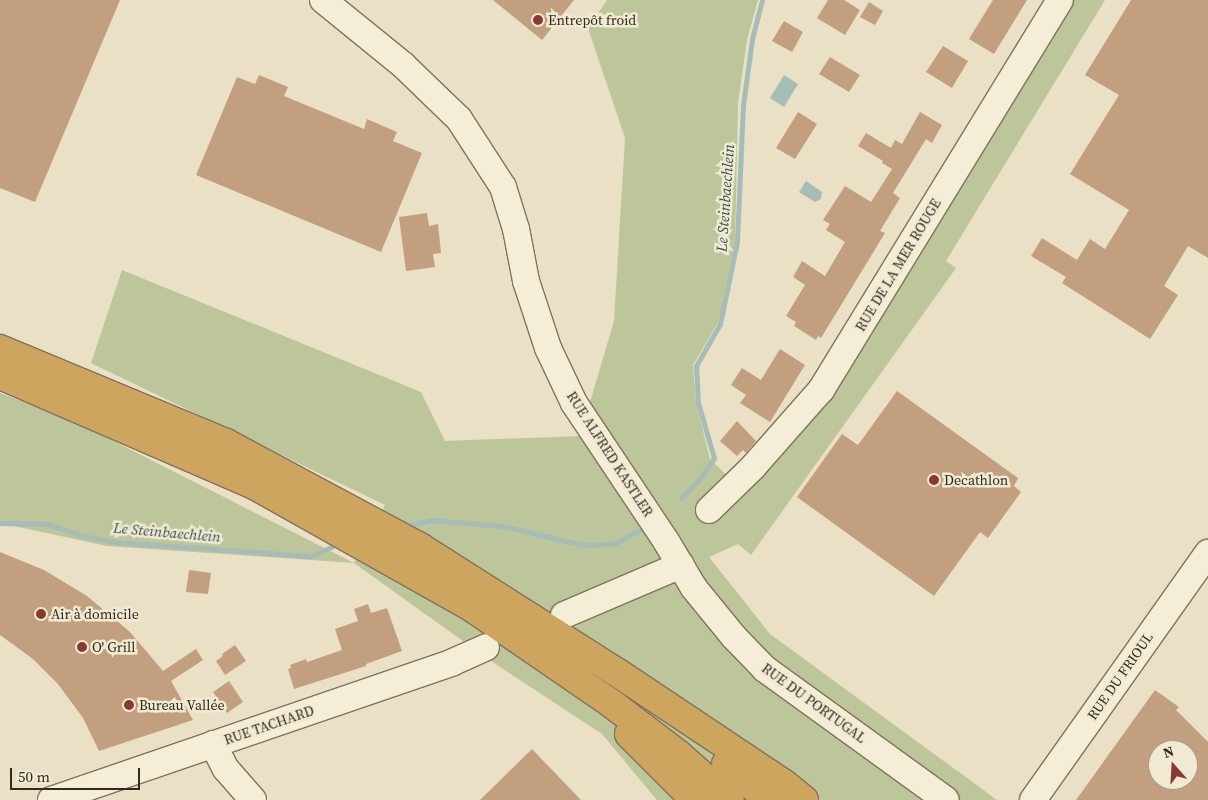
<!DOCTYPE html>
<meta charset="utf-8">
<style>
body{margin:0}
#map{position:relative;width:1208px;height:800px;overflow:hidden;background:#e9e0c5;font-family:"Source Serif 4",serif}
div>[style]{position:absolute}
.green>*{inset:0;background:#bdc59a}
.water>*{inset:0;background:#a6bcb7}
.stream>*{height:5px;margin:-2.5px;padding:0 2.5px;transform-origin:2.5px;border-radius:2.5px;background:#a6bcb7}
.building>*{inset:0;background:#c2a07f}
.roads{filter:drop-shadow(1px 0 #81735d) drop-shadow(-1px 0 #81735d) drop-shadow(0 1px #81735d) drop-shadow(0 -1px #81735d)}
.minor>*{height:26px;margin:-13px;padding:0 13px;transform-origin:13px;border-radius:13px;background:#f4eed7}
.highway>*{height:28px;margin:-14px;padding:0 14px;transform-origin:14px;border-radius:14px;background:#cea55f}
.dots>*{width:14px;height:14px;translate:-50% -50%;box-sizing:border-box;border:2px solid #f1ead3;border-radius:50%}
span{translate:-50% -50%;white-space:nowrap;text-align:center;line-height:1.15;-webkit-text-stroke:5px #f1ead3;paint-order:stroke}
.poi-label{font-size:14px;color:#332a1f}
.left{translate:0 -50%;text-align:left}
.street-label{font-size:14px;color:#332a1f}
.water-label{font-size:15px;color:#305151;font-style:italic}
.north{position:absolute;left:1148px;top:740px;width:50px;height:50px;box-sizing:border-box;background:#f1ead3;border:1px solid #a59d8b;border-radius:50%;rotate:341deg;font-size:14px;font-weight:700;line-height:20px;text-align:center;color:#332a1f}
.north::after{content:'';display:block;margin:auto;width:18px;height:22px;background:#893934;clip-path:polygon(50% 0,100% 100%,50% 72%,0 100%)}
.scale{position:absolute;left:10px;top:768px;width:130px;height:22px;box-sizing:border-box;border:2px solid #332a1f;border-top:0;padding-left:6px;font-size:15px;line-height:18px;white-space:nowrap;color:#332a1f;-webkit-text-stroke:4px #f1ead3;paint-order:stroke}
</style>
<div id="map">
<div class="green">
<div style="clip-path:polygon(607px 0,758px 0,747px 40px,738px 103px,735px 243px,719px 321px,693px 365px,696px 403px,710px 459px,741px 489px,1068px 0,1105px 0,946px 261px,956px 268px,751px 555px,738px 544px,709px 557px,770px 634px,997px 800px,657px 800px,602px 734px,488px 659px,354px 563px,107px 546px,0 523px,0 393px,74px 421px,354px 563px,385px 505px,91px 363px,122px 270px,421px 392px,445px 441px,580px 436px,614px 321px,625px 138px,588px 28px)"></div>
</div>
<div class="water">
<div style="clip-path:polygon(784px 75px,798px 84px,784px 107px,770px 98px)"></div>
<div style="clip-path:polygon(806px 181px,822px 192px,821px 199px,815px 202px,799px 192px)"></div>
</div>
<div class="stream">
<div style="left:681px;top:498px;width:32px;rotate:-46deg"></div>
<div style="left:703px;top:475px;width:20px;rotate:-57deg"></div>
<div style="left:714px;top:458px;width:57px;rotate:-106.2deg"></div>
<div style="left:698px;top:403px;width:37px;rotate:-93deg"></div>
<div style="left:696px;top:366px;width:48px;rotate:-60.3deg"></div>
<div style="left:720px;top:324px;width:84px;rotate:-78.3deg"></div>
<div style="left:737px;top:242px;width:137px;rotate:-87.5deg"></div>
<div style="left:743px;top:105px;width:67px;rotate:-82.2deg"></div>
<div style="left:752px;top:39px;width:40px;rotate:-75.6deg"></div>
<div style="left:0;top:523px;width:47px;rotate:1.2deg"></div>
<div style="left:47px;top:524px;width:39px;rotate:18deg"></div>
<div style="left:84px;top:536px;width:32px;rotate:11deg"></div>
<div style="left:115px;top:542px;width:196px;rotate:4.1deg"></div>
<div style="left:311px;top:556px;width:22px;rotate:-24deg"></div>
<div style="left:407px;top:526px;width:25px;rotate:-14deg"></div>
<div style="left:431px;top:520px;width:72px;rotate:4.8deg"></div>
<div style="left:503px;top:526px;width:82px;rotate:13.4deg"></div>
<div style="left:583px;top:545px;width:31px;rotate:-2deg"></div>
<div style="left:614px;top:544px;width:29px;rotate:-29deg"></div>
</div>
<div class="building">
<div style="clip-path:polygon(0 0,120px 0,35px 202px,0 188px)"></div>
<div style="clip-path:polygon(493px 0,574px 0,542px 40px)"></div>
<div style="clip-path:polygon(828px 0,844px 0,860px 10px,845px 35px,817px 18px)"></div>
<div style="clip-path:polygon(993px 0,1027px 0,994px 54px,969px 39px)"></div>
<div style="clip-path:polygon(1131px 0,1208px 0,1208px 258px,1188px 246px,1164px 286px,1178px 295px,1150px 339px,1062px 283px,1066px 277px,1031px 256px,1042px 238px,1077px 260px,1090px 239px,1105px 249px,1129px 210px,1070px 174px,1119px 95px,1085px 75px)"></div>
<div style="clip-path:polygon(869px 2px,883px 11px,875px 25px,860px 17px)"></div>
<div style="clip-path:polygon(784px 21px,803px 32px,792px 52px,772px 41px)"></div>
<div style="clip-path:polygon(943px 46px,968px 61px,952px 88px,926px 72px)"></div>
<div style="clip-path:polygon(830px 57px,860px 75px,849px 92px,819px 74px)"></div>
<div style="clip-path:polygon(259px 75px,288px 87px,284px 96px,364px 129px,367px 119px,397px 132px,393px 141px,422px 153px,381px 252px,196px 175px,237px 77px,255px 84px)"></div>
<div style="clip-path:polygon(798px 112px,817px 124px,795px 159px,776px 148px)"></div>
<div style="clip-path:polygon(920px 112px,942px 125px,932px 143px,926px 139px,893px 193px,900px 198px,880px 231px,885px 233px,821px 338px,818px 336px,816px 340px,794px 326px,796px 322px,786px 316px,805px 285px,793px 277px,802px 261px,825px 276px,845px 242px,826px 230px,830px 224px,823px 220px,845px 186px,871px 202px,892px 169px,882px 163px,883px 161px,858px 146px,866px 133px,891px 148px,895px 140px,902px 144px)"></div>
<div style="clip-path:polygon(427px 213px,429px 226px,438px 224px,441px 253px,433px 254px,435px 267px,406px 271px,399px 217px)"></div>
<div style="clip-path:polygon(780px 349px,805px 365px,770px 422px,740px 403px,746px 395px,731px 385px,742px 368px,761px 380px)"></div>
<div style="clip-path:polygon(897px 391px,1018px 478px,1014px 486px,1021px 492px,988px 538px,980px 532px,934px 596px,797px 497px,842px 434px,858px 445px)"></div>
<div style="clip-path:polygon(737px 421px,756px 441px,746px 453px,743px 450px,737px 456px,720px 441px)"></div>
<div style="clip-path:polygon(0 552px,44px 570px,87px 596px,130px 632px,163px 671px,196px 649px,203px 660px,171px 681px,193px 720px,99px 751px,83px 718px,58px 684px,33px 659px,0 635px)"></div>
<div style="clip-path:polygon(189px 570px,211px 573px,208px 594px,186px 592px)"></div>
<div style="clip-path:polygon(368px 604px,371px 613px,387px 608px,402px 651px,366px 664px,366px 666px,294px 689px,288px 669px,291px 668px,290px 665px,306px 659px,307px 662px,342px 650px,335px 629px,358px 621px,354px 609px)"></div>
<div style="clip-path:polygon(235px 645px,246px 661px,225px 675px,216px 661px,223px 656px,222px 654px)"></div>
<div style="clip-path:polygon(229px 681px,243px 702px,227px 713px,213px 692px)"></div>
<div style="clip-path:polygon(evenodd,1155px 690px,1179px 707px,1176px 710px,1208px 742px,1208px 800px,1076px 800px,1155px 690px,1158px 750px,1188px 750px,1188px 780px,1158px 780px,1158px 750px)"></div>
<div style="clip-path:polygon(532px 749px,581px 800px,480px 800px)"></div>
</div>
<div class="roads">
<div class="minor">
<div style="left:323px;top:0;width:103px;rotate:39.1deg"></div>
<div style="left:403px;top:65px;width:78px;rotate:44deg"></div>
<div style="left:459px;top:119px;width:81px;rotate:57.1deg"></div>
<div style="left:503px;top:187px;width:44px;rotate:72.8deg"></div>
<div style="left:516px;top:229px;width:53px;rotate:79.1deg"></div>
<div style="left:526px;top:281px;width:71px;rotate:71.8deg"></div>
<div style="left:548px;top:348px;width:61px;rotate:64.7deg"></div>
<div style="left:574px;top:403px;width:166px;rotate:56.3deg"></div>
<div style="left:666px;top:541px;width:55px;rotate:59.2deg"></div>
<div style="left:694px;top:588px;width:63px;rotate:50.8deg"></div>
<div style="left:734px;top:637px;width:45px;rotate:45.9deg"></div>
<div style="left:765px;top:669px;width:223px;rotate:35.9deg"></div>
<div style="left:709px;top:510px;width:62px;rotate:-44.3deg"></div>
<div style="left:753px;top:467px;width:103px;rotate:-48.6deg"></div>
<div style="left:821px;top:390px;width:457px;rotate:-58.5deg"></div>
<div style="left:564px;top:615px;width:127px;rotate:-23.1deg"></div>
<div style="left:213px;top:744px;width:28px;rotate:63deg"></div>
<div style="left:226px;top:769px;width:41px;rotate:48.9deg"></div>
<div style="left:51px;top:800px;width:425px;rotate:-18.9deg"></div>
<div style="left:453px;top:662px;width:36px;rotate:-24deg"></div>
<div style="left:1033px;top:800px;width:303px;rotate:-54.7deg"></div>
</div>
<div class="highway">
<div style="left:0;top:349px;width:245px;rotate:22.6deg"></div>
<div style="left:226px;top:443px;width:220px;rotate:28.2deg"></div>
<div style="left:420px;top:547px;width:231px;rotate:32.5deg"></div>
<div style="left:615px;top:671px;width:202px;rotate:33.7deg"></div>
<div style="left:783px;top:783px;width:27px;rotate:39deg"></div>
<div style="left:0;top:375px;width:277px;rotate:23.4deg"></div>
<div style="left:254px;top:485px;width:249px;rotate:29.3deg"></div>
<div style="left:471px;top:607px;width:171px;rotate:34.5deg"></div>
<div style="left:612px;top:704px;width:83px;rotate:37.1deg"></div>
<div style="left:678px;top:754px;width:69px;rotate:41.5deg"></div>
<div style="left:629px;top:734px;width:93px;rotate:45deg"></div>
<div style="left:726px;top:764px;width:56px;rotate:39.9deg"></div>
</div>
</div>
<div class="dots">
<div style="left:538px;top:20px;background:#893934"></div>
<div style="left:934px;top:480px;background:#893934"></div>
<div style="left:41px;top:614px;background:#893934"></div>
<div style="left:82px;top:647px;background:#893934"></div>
<div style="left:129px;top:705px;background:#893934"></div>
</div>
<div class="poi-label">
<span class="left" style="left:548px;top:20px">Entrepôt froid</span>
<span class="left" style="left:944px;top:480px">Decathlon</span>
<span class="left" style="left:51px;top:614px">Air à domicile</span>
<span class="left" style="left:92px;top:647px">O' Grill</span>
<span class="left" style="left:139px;top:705px">Bureau Vallée</span>
</div>
<div class="street-label">
<span style="left:898px;top:265px;rotate:-59deg">RUE DE LA MER ROUGE</span>
<span style="left:610px;top:454px;rotate:57deg">RUE ALFRED KASTLER</span>
<span style="left:1120px;top:676px;rotate:-55deg">RUE DU FRIOUL</span>
<span style="left:814px;top:703px;rotate:36deg">RUE DU PORTUGAL</span>
<span style="left:269px;top:725px;rotate:-19deg">RUE TACHARD</span>
</div>
<div class="water-label">
<span style="left:725px;top:198px;rotate:-86deg">Le Steinbaechlein</span>
<span style="left:167px;top:532px;rotate:5deg">Le Steinbaechlein</span>
</div>
<div class="north">N</div>
<div class="scale">50 m</div>
</div>
